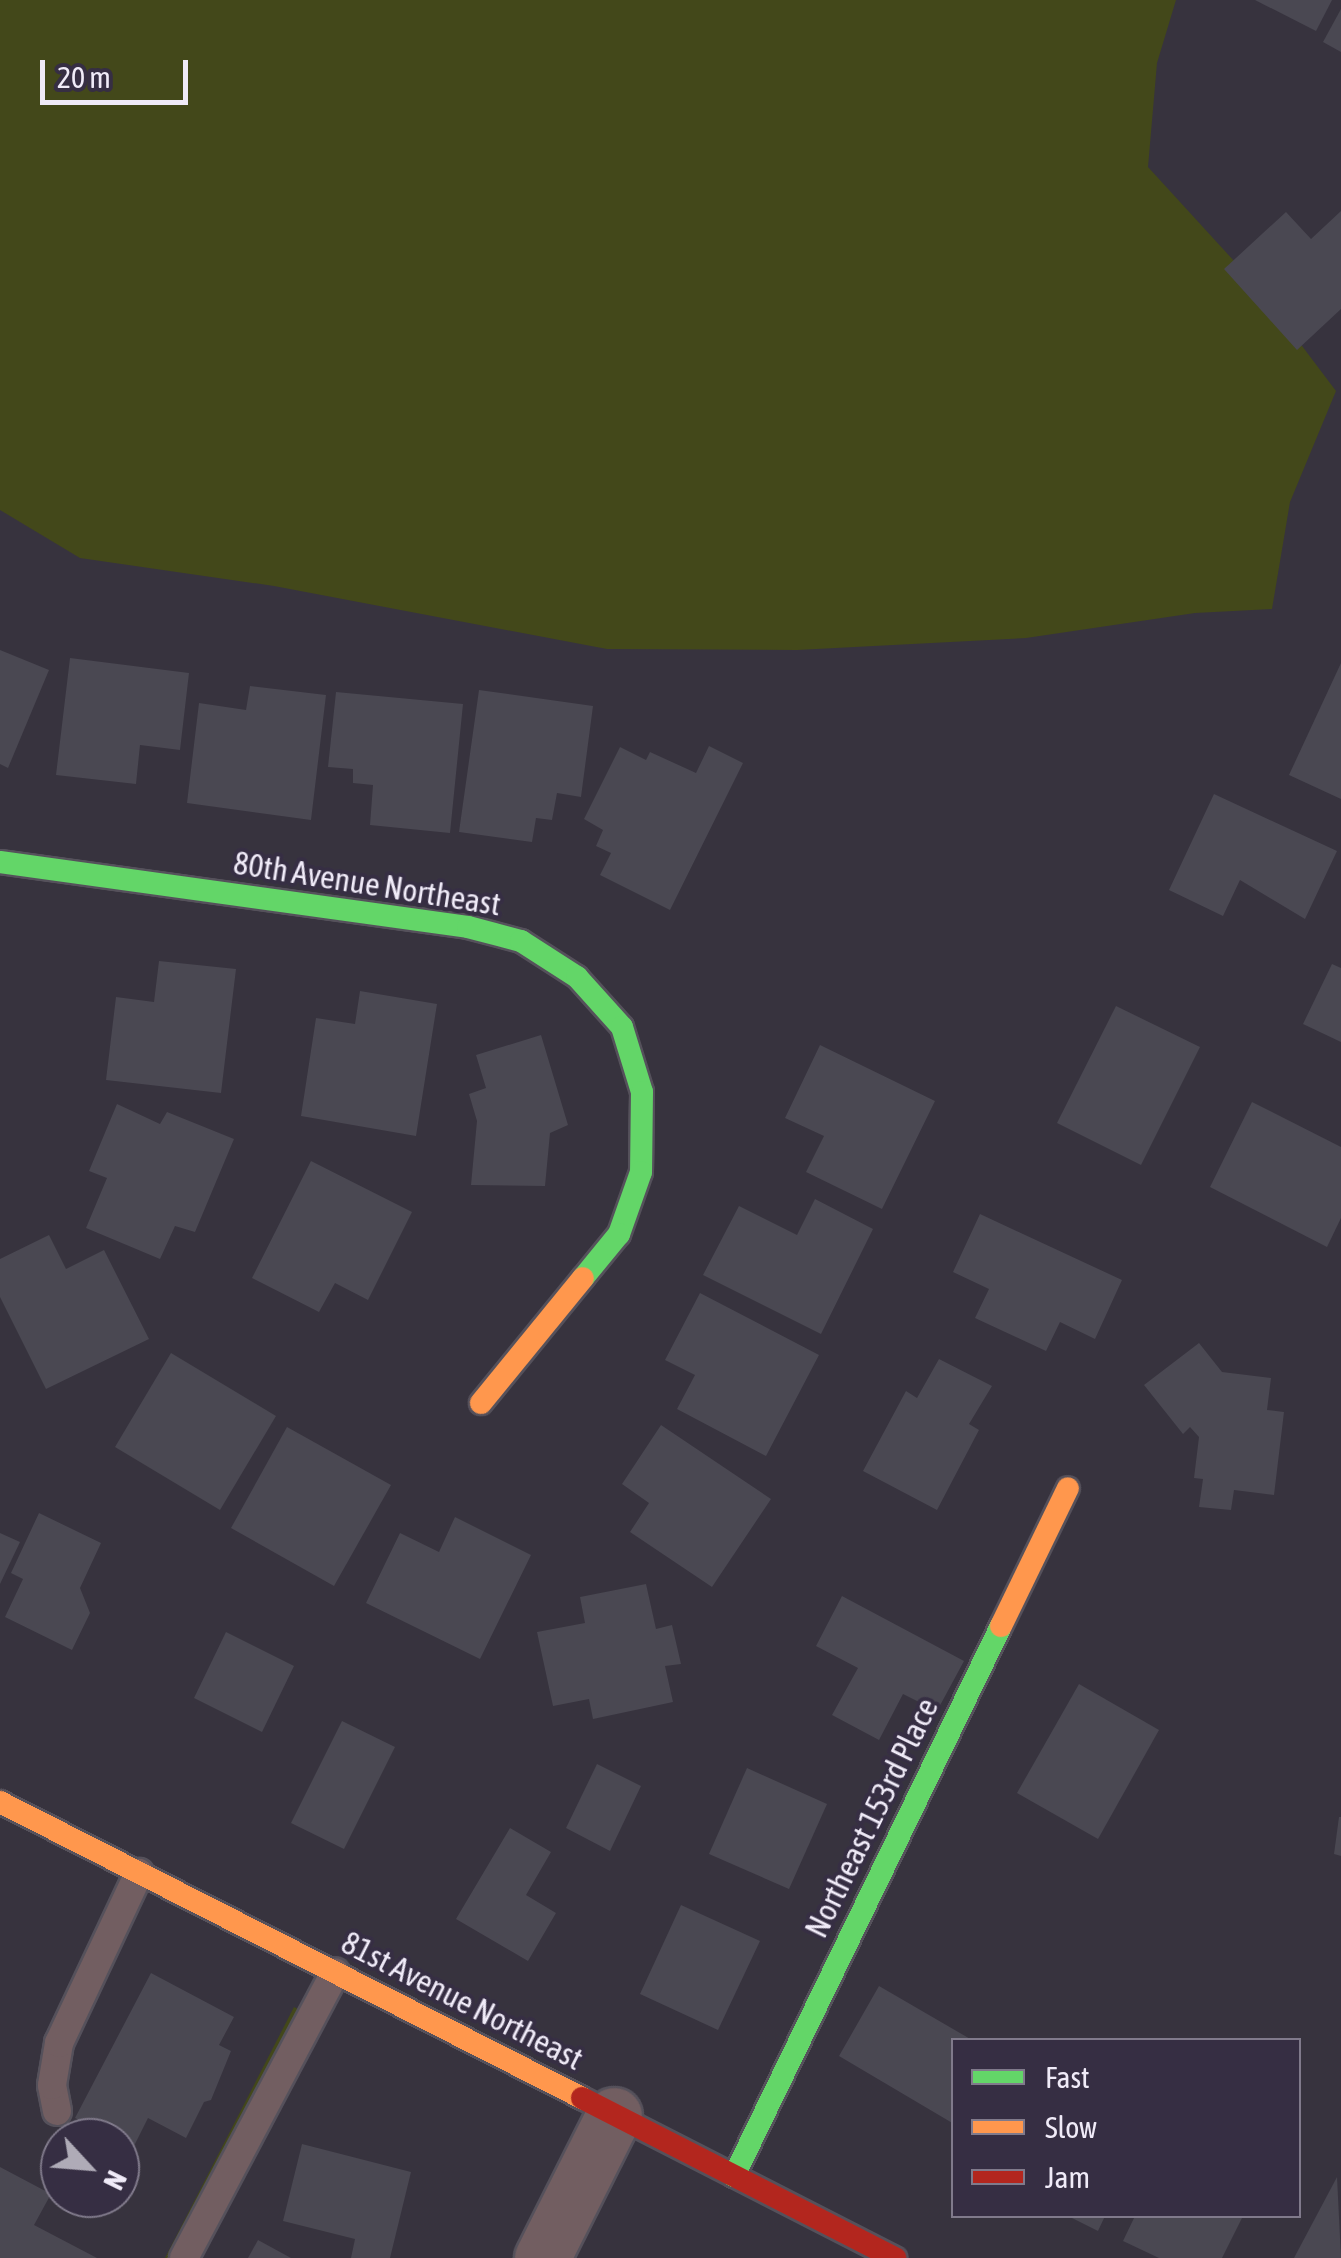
<!DOCTYPE html>
<style>
body{margin:0}
#map{position:relative;width:1341px;height:2258px;overflow:hidden;background:#37333e;font-family:"Asap Condensed",sans-serif}
div>[style]{position:absolute}
.green>*{inset:0;background:#43481a}
.building>*{inset:0;background:#4a4852}
.roads{filter:drop-shadow(2px 0 #55515b) drop-shadow(-2px 0 #55515b) drop-shadow(0 2px #55515b) drop-shadow(0 -2px #55515b)}
.lane>*{height:28px;margin:-14px;padding:0 14px;transform-origin:14px;border-radius:14px;background:#725e61}
.street>*{height:55px;margin:-27.5px;padding:0 27.5px;transform-origin:27.5px;border-radius:27.5px;background:#725e61}
.fast>*{height:22px;margin:-11px;padding:0 11px;transform-origin:11px;border-radius:11px;background:#63d668}
.slow>*{height:22px;margin:-11px;padding:0 11px;transform-origin:11px;border-radius:11px;background:#ff974d}
.jam>*{height:22px;margin:-11px;padding:0 11px;transform-origin:11px;border-radius:11px;background:#b3261e}
span{translate:-50% -50%;white-space:nowrap;text-align:center;line-height:1.15;-webkit-text-stroke:8px #362e43;paint-order:stroke}
.street-label{font-size:32px;color:#f0ebf8}
.legend{position:absolute;left:951px;top:2038px;width:350px;height:180px;box-sizing:border-box;background:#362e43;border:2px solid #807a8b;margin:0;padding:12px 18px;list-style:none;font-size:30px;color:#f0ebf8}
.legend li{display:flex;align-items:center;gap:20px;height:50px}
.legend b{width:50px;border:2px solid #807a8b}
.north{position:absolute;left:40px;top:2118px;width:100px;height:100px;box-sizing:border-box;background:#362e43;border:2px solid #807a8b;border-radius:50%;rotate:116deg;font-size:28px;font-weight:700;line-height:40px;text-align:center;color:#f0ebf8}
.north::after{content:'';display:block;margin:auto;width:35px;height:45px;background:#afabb7;clip-path:polygon(50% 0,100% 100%,50% 72%,0 100%)}
.scale{position:absolute;left:40px;top:60px;width:148px;height:45px;box-sizing:border-box;border:5px solid #f0ebf8;border-top:0;padding-left:12px;font-size:30px;line-height:35px;white-space:nowrap;color:#f0ebf8;-webkit-text-stroke:8px #362e43;paint-order:stroke}
</style>
<div id="map">
<div class="green">
<div style="clip-path:polygon(0 0,1176px 0,1157px 63px,1148px 167px,1256px 285px,1336px 391px,1290px 502px,1272px 609px,1195px 613px,1026px 638px,797px 650px,607px 649px,274px 586px,80px 558px,0 510px)"></div>
<div style="clip-path:polygon(294px 2007px,321px 2021px,199px 2258px,165px 2258px)"></div>
</div>
<div class="building">
<div style="clip-path:polygon(1255px 0,1332px 0,1316px 31px)"></div>
<div style="clip-path:polygon(1341px 9px,1341px 52px,1323px 42px)"></div>
<div style="clip-path:polygon(1341px 211px,1341px 309px,1297px 350px,1224px 269px,1286px 212px,1311px 239px)"></div>
<div style="clip-path:polygon(0 650px,49px 670px,8px 768px,0 764px)"></div>
<div style="clip-path:polygon(70px 658px,189px 673px,180px 750px,140px 745px,136px 784px,56px 775px)"></div>
<div style="clip-path:polygon(1341px 663px,1341px 799px,1289px 775px)"></div>
<div style="clip-path:polygon(250px 686px,326px 695px,311px 820px,187px 803px,199px 703px,246px 710px)"></div>
<div style="clip-path:polygon(479px 690px,593px 706px,581px 797px,557px 793px,552px 820px,536px 818px,532px 842px,459px 832px)"></div>
<div style="clip-path:polygon(336px 692px,463px 704px,450px 833px,370px 825px,373px 785px,353px 783px,353px 769px,328px 767px)"></div>
<div style="clip-path:polygon(709px 746px,743px 763px,670px 910px,600px 875px,611px 853px,596px 846px,603px 830px,584px 819px,620px 747px,646px 760px,650px 752px,696px 773px)"></div>
<div style="clip-path:polygon(1214px 794px,1337px 851px,1305px 919px,1240px 880px,1223px 916px,1169px 890px)"></div>
<div style="clip-path:polygon(159px 961px,236px 969px,221px 1093px,106px 1080px,116px 997px,154px 1002px)"></div>
<div style="clip-path:polygon(1332px 964px,1341px 968px,1341px 1042px,1303px 1024px)"></div>
<div style="clip-path:polygon(360px 991px,437px 1004px,416px 1136px,301px 1116px,316px 1018px,355px 1024px)"></div>
<div style="clip-path:polygon(1116px 1006px,1200px 1047px,1141px 1165px,1057px 1123px)"></div>
<div style="clip-path:polygon(541px 1035px,568px 1125px,550px 1133px,545px 1186px,471px 1185px,477px 1121px,469px 1094px,486px 1088px,476px 1055px)"></div>
<div style="clip-path:polygon(820px 1045px,935px 1101px,882px 1209px,806px 1172px,824px 1136px,785px 1118px)"></div>
<div style="clip-path:polygon(1252px 1102px,1341px 1147px,1341px 1218px,1327px 1247px,1210px 1187px)"></div>
<div style="clip-path:polygon(117px 1104px,160px 1124px,167px 1112px,234px 1139px,195px 1232px,175px 1226px,160px 1259px,86px 1228px,107px 1178px,89px 1171px)"></div>
<div style="clip-path:polygon(311px 1161px,412px 1212px,368px 1300px,335px 1283px,319px 1312px,252px 1278px)"></div>
<div style="clip-path:polygon(815px 1199px,873px 1229px,821px 1334px,703px 1275px,739px 1206px,797px 1235px)"></div>
<div style="clip-path:polygon(980px 1214px,1122px 1280px,1095px 1339px,1060px 1322px,1046px 1351px,975px 1318px,989px 1289px,953px 1272px)"></div>
<div style="clip-path:polygon(49px 1235px,66px 1269px,104px 1250px,149px 1339px,46px 1389px,0 1297px,0 1259px)"></div>
<div style="clip-path:polygon(700px 1293px,819px 1355px,766px 1456px,677px 1409px,695px 1375px,665px 1360px)"></div>
<div style="clip-path:polygon(1199px 1343px,1222px 1372px,1271px 1378px,1267px 1410px,1284px 1412px,1274px 1495px,1234px 1490px,1231px 1510px,1199px 1507px,1203px 1479px,1194px 1478px,1199px 1437px,1190px 1427px,1183px 1434px,1144px 1385px)"></div>
<div style="clip-path:polygon(171px 1353px,276px 1416px,220px 1510px,115px 1447px)"></div>
<div style="clip-path:polygon(939px 1359px,992px 1386px,969px 1424px,979px 1430px,937px 1510px,863px 1471px,906px 1391px,917px 1398px)"></div>
<div style="clip-path:polygon(661px 1425px,771px 1499px,712px 1587px,630px 1532px,649px 1503px,622px 1484px)"></div>
<div style="clip-path:polygon(287px 1427px,391px 1485px,334px 1586px,231px 1528px)"></div>
<div style="clip-path:polygon(39px 1513px,101px 1543px,80px 1588px,90px 1613px,72px 1650px,5px 1617px,23px 1579px,11px 1573px)"></div>
<div style="clip-path:polygon(455px 1517px,531px 1555px,480px 1659px,366px 1603px,400px 1533px,439px 1552px)"></div>
<div style="clip-path:polygon(0 1533px,20px 1542px,0 1584px)"></div>
<div style="clip-path:polygon(646px 1584px,656px 1629px,672px 1625px,681px 1664px,665px 1666px,673px 1702px,593px 1719px,589px 1699px,553px 1706px,537px 1632px,585px 1623px,580px 1597px)"></div>
<div style="clip-path:polygon(842px 1596px,964px 1661px,937px 1711px,903px 1694px,879px 1740px,832px 1715px,858px 1668px,816px 1646px)"></div>
<div style="clip-path:polygon(226px 1632px,294px 1666px,262px 1732px,194px 1698px)"></div>
<div style="clip-path:polygon(1079px 1684px,1159px 1730px,1098px 1839px,1017px 1793px)"></div>
<div style="clip-path:polygon(342px 1721px,395px 1747px,344px 1849px,291px 1823px)"></div>
<div style="clip-path:polygon(597px 1764px,641px 1786px,610px 1851px,566px 1828px)"></div>
<div style="clip-path:polygon(747px 1768px,827px 1804px,789px 1889px,709px 1854px)"></div>
<div style="clip-path:polygon(1339px 1817px,1341px 1817px,1341px 1856px,1334px 1854px)"></div>
<div style="clip-path:polygon(510px 1828px,551px 1852px,526px 1895px,556px 1913px,528px 1961px,456px 1919px)"></div>
<div style="clip-path:polygon(681px 1905px,760px 1941px,718px 2030px,640px 1994px)"></div>
<div style="clip-path:polygon(151px 1973px,234px 2017px,219px 2045px,231px 2051px,211px 2100px,204px 2102px,186px 2138px,148px 2118px,133px 2148px,75px 2118px)"></div>
<div style="clip-path:polygon(879px 1986px,972px 2040px,954px 2040px,954px 2124px,839px 2056px)"></div>
<div style="clip-path:polygon(302px 2144px,411px 2172px,390px 2258px,351px 2258px,355px 2239px,283px 2221px)"></div>
<div style="clip-path:polygon(0 2167px,51px 2194px,34px 2225px,97px 2258px,0 2258px)"></div>
<div style="clip-path:polygon(1337px 2177px,1341px 2258px,1294px 2258px)"></div>
<div style="clip-path:polygon(1068px 2216px,1105px 2216px,1098px 2231px)"></div>
<div style="clip-path:polygon(1135px 2216px,1243px 2216px,1222px 2258px,1159px 2258px,1123px 2241px)"></div>
<div style="clip-path:polygon(258px 2240px,291px 2258px,248px 2258px)"></div>
</div>
<div class="roads">
<div class="lane">
<div style="left:57px;top:2111px;width:26px;rotate:-101deg"></div>
<div style="left:52px;top:2085px;width:43px;rotate:-80.5deg"></div>
<div style="left:59px;top:2043px;width:188px;rotate:-64.8deg"></div>
<div style="left:184px;top:2258px;width:323px;rotate:-62.1deg"></div>
</div>
<div class="street">
<div style="left:542px;top:2258px;width:160px;rotate:-63.3deg"></div>
</div>
<div class="fast">
<div style="left:0;top:862px;width:472px;rotate:7.9deg"></div>
<div style="left:468px;top:927px;width:55px;rotate:14.8deg"></div>
<div style="left:521px;top:941px;width:67px;rotate:32.7deg"></div>
<div style="left:577px;top:977px;width:67px;rotate:48deg"></div>
<div style="left:622px;top:1027px;width:68px;rotate:72.9deg"></div>
<div style="left:642px;top:1092px;width:80px;rotate:90.7deg"></div>
<div style="left:641px;top:1172px;width:66px;rotate:109.5deg"></div>
<div style="left:619px;top:1234px;width:57px;rotate:129.3deg"></div>
<div style="left:734px;top:2176px;width:611px;rotate:-64.11deg"></div>
</div>
<div class="slow">
<div style="left:481px;top:1403px;width:161px;rotate:-50.8deg"></div>
<div style="left:1001px;top:1626px;width:153px;rotate:-64.1deg"></div>
<div style="left:0;top:1802px;width:653px;rotate:26.96deg"></div>
</div>
<div class="jam">
<div style="left:582px;top:2098px;width:352px;rotate:27.1deg"></div>
</div>
</div>
<div class="street-label">
<span style="left:367px;top:884px;rotate:9deg">80th Avenue Northeast</span>
<span style="left:872px;top:1818px;rotate:-64deg">Northeast 153rd Place</span>
<span style="left:462px;top:2001px;rotate:27deg">81st Avenue Northeast</span>
</div>
<ul class="legend">
<li><b style="height:12px;background:#63d668"></b>Fast</li>
<li><b style="height:12px;background:#ff974d"></b>Slow</li>
<li><b style="height:12px;background:#b3261e"></b>Jam</li>
</ul>
<div class="north">N</div>
<div class="scale">20 m</div>
</div>
